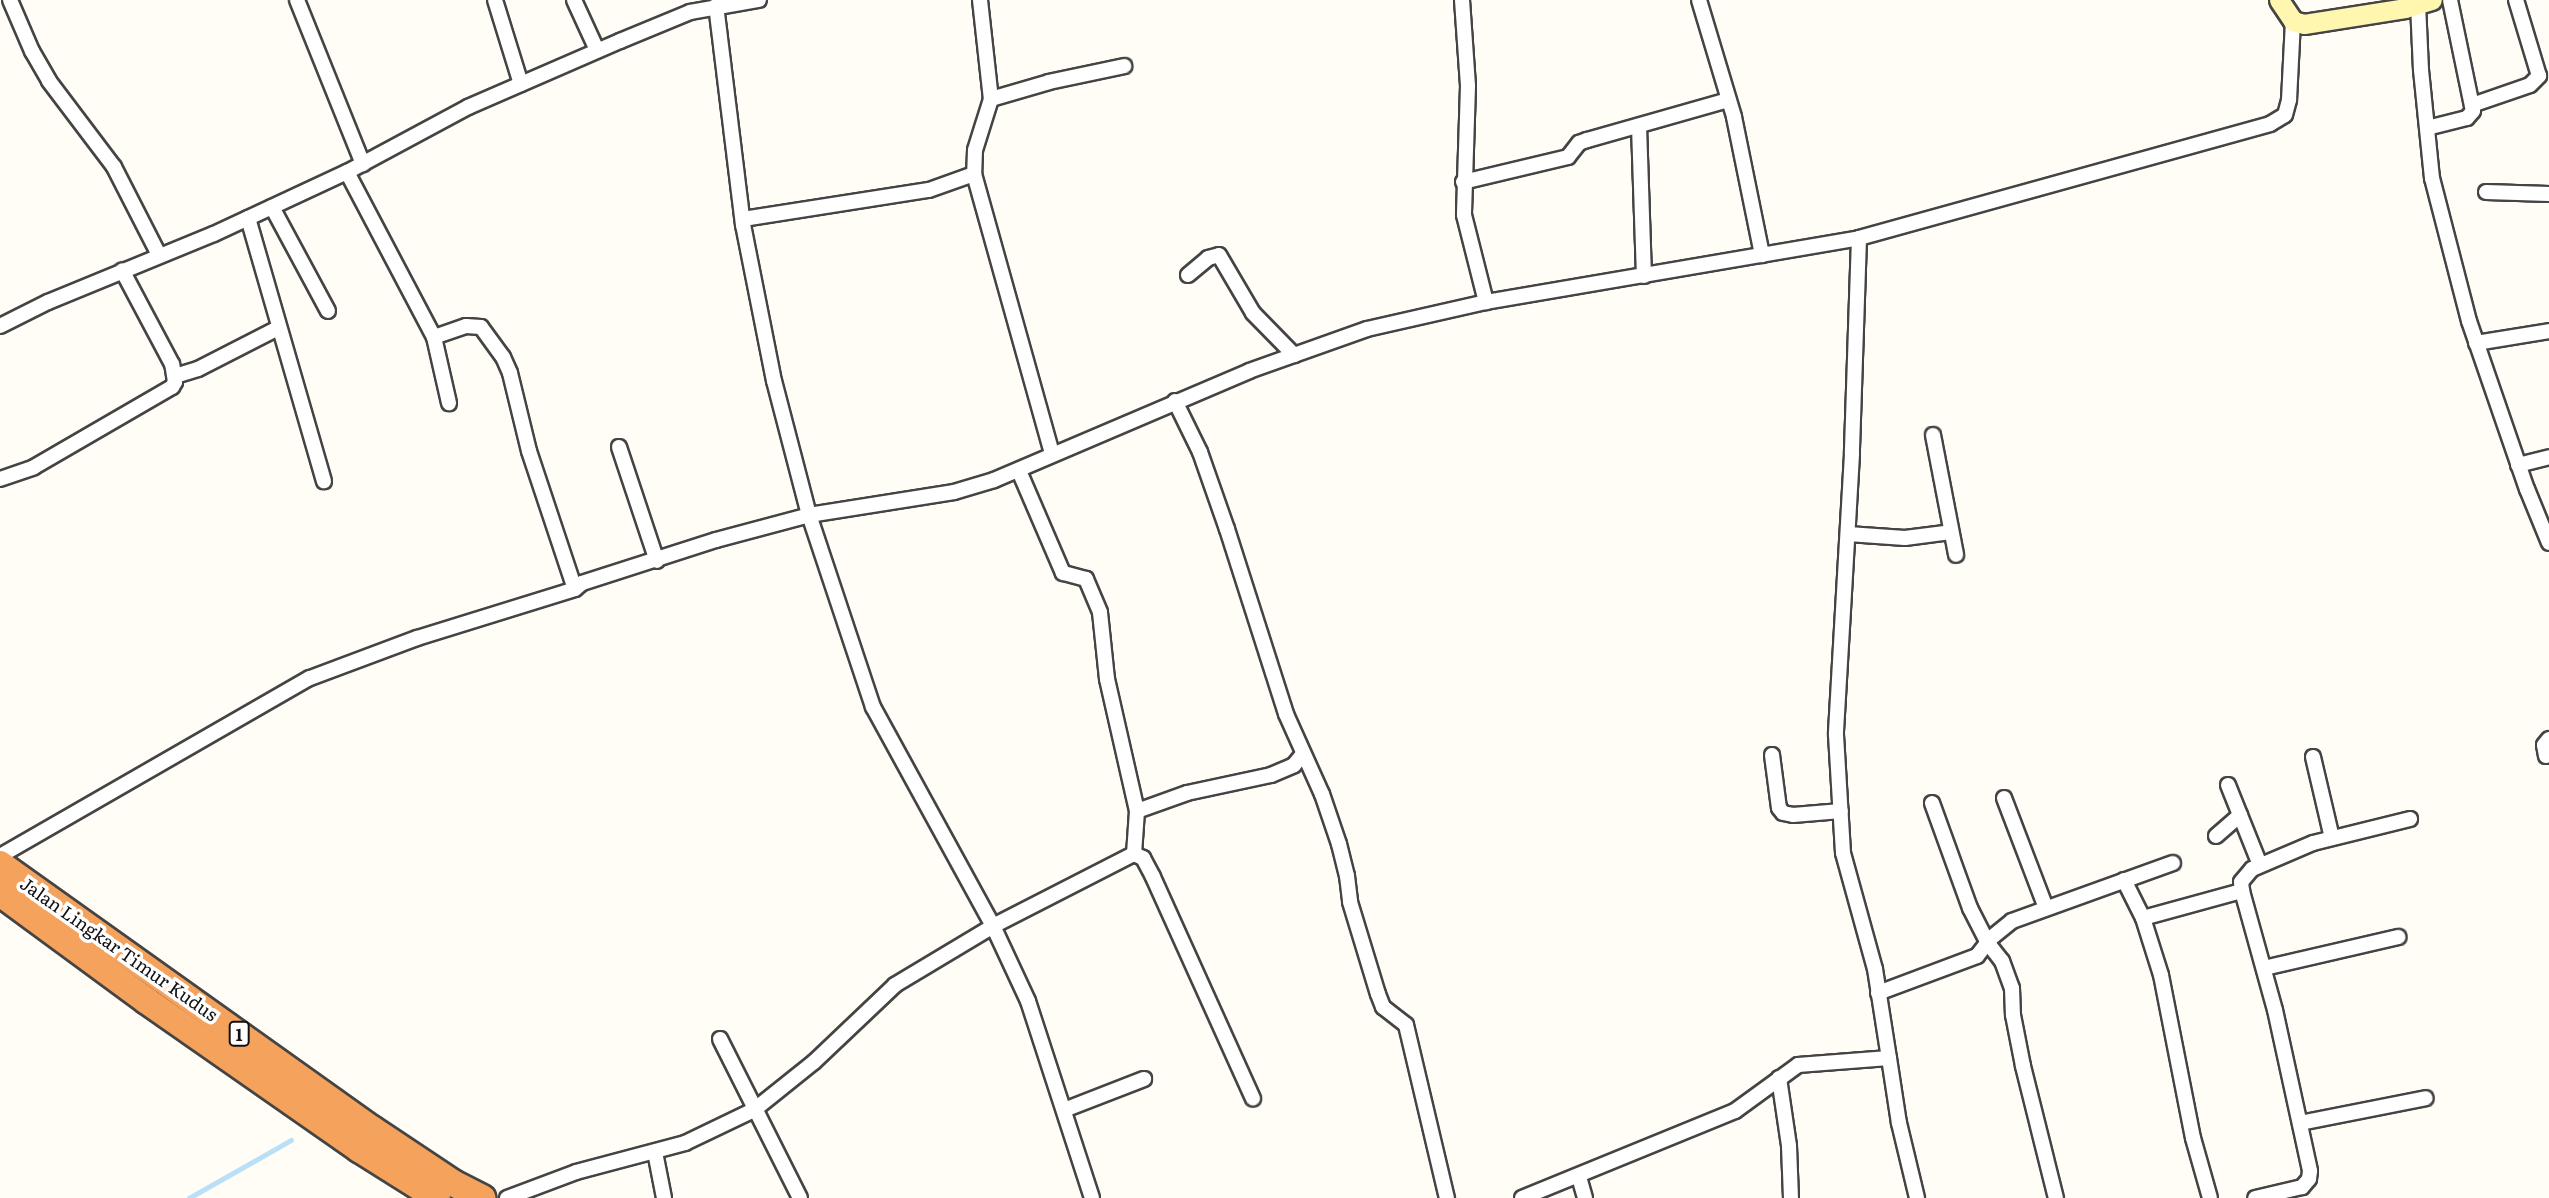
<!DOCTYPE html>
<style>
body{margin:0}
#map{position:relative;width:2549px;height:1198px;overflow:hidden;background:#fffdf5;font-family:Literata,serif}
div>[style]{position:absolute}
.stream>*{height:4.5px;margin:-2.25px;padding:0 2.25px;transform-origin:2.25px;border-radius:2.25px;background:#b9e0f7}
.roads{filter:drop-shadow(2px 0 #444) drop-shadow(-2px 0 #444) drop-shadow(0 2px #444) drop-shadow(0 -2px #444)}
.street>*{height:14px;margin:-7px;padding:0 7px;transform-origin:7px;border-radius:7px;background:#fff}
.secondary>*{height:19px;margin:-9.5px;padding:0 9.5px;transform-origin:9.5px;border-radius:9.5px;background:#fff6b0}
.highway>*{height:26px;margin:-13px;padding:0 13px;transform-origin:13px;border-radius:13px;background:#f5a25d}
span{translate:-50% -50%;white-space:nowrap;text-align:center;line-height:1.15;-webkit-text-stroke:7px #fff;paint-order:stroke}
.shield-label span{padding:2px 5px;background:#fff;border:2px solid;border-radius:5px;-webkit-text-stroke-width:0}
.shield-label{font-size:16px;color:#111;font-weight:700}
.street-label{font-size:18px;color:#111}
</style>
<div id="map">
<div class="stream">
<div style="left:189px;top:1198px;width:117px;rotate:-29.6deg"></div>
</div>
<div class="roads">
<div class="street">
<div style="left:10px;top:0;width:56px;rotate:66.7deg"></div>
<div style="left:32px;top:51px;width:34px;rotate:60deg"></div>
<div style="left:49px;top:81px;width:108px;rotate:52.9deg"></div>
<div style="left:114px;top:167px;width:99px;rotate:62.9deg"></div>
<div style="left:297px;top:0;width:177px;rotate:68.1deg"></div>
<div style="left:495px;top:0;width:88px;rotate:72.8deg"></div>
<div style="left:574px;top:0;width:55px;rotate:65.3deg"></div>
<div style="left:980px;top:0;width:100px;rotate:83.7deg"></div>
<div style="left:991px;top:99px;width:53px;rotate:107.4deg"></div>
<div style="left:975px;top:150px;width:24px;rotate:92deg"></div>
<div style="left:974px;top:174px;width:291px;rotate:74.4deg"></div>
<div style="left:1462px;top:0;width:86px;rotate:86deg"></div>
<div style="left:1468px;top:86px;width:129px;rotate:91.8deg"></div>
<div style="left:1464px;top:215px;width:90px;rotate:75.8deg"></div>
<div style="left:1699px;top:0;width:122px;rotate:73.3deg"></div>
<div style="left:1734px;top:117px;width:141px;rotate:78.5deg"></div>
<div style="left:2418px;top:4px;width:66px;rotate:87.4deg"></div>
<div style="left:2421px;top:70px;width:109px;rotate:84.2deg"></div>
<div style="left:2432px;top:178px;width:148px;rotate:75.5deg"></div>
<div style="left:2469px;top:321px;width:178px;rotate:71deg"></div>
<div style="left:2527px;top:489px;width:58px;rotate:67.8deg"></div>
<div style="left:991px;top:99px;width:60px;rotate:-16.3deg"></div>
<div style="left:1049px;top:82px;width:77px;rotate:-12deg"></div>
<div style="left:2472px;top:105px;width:61px;rotate:-19deg"></div>
<div style="left:2530px;top:85px;width:13px;rotate:-45deg"></div>
<div style="left:2539px;top:76px;width:79px;rotate:-106.8deg"></div>
<div style="left:1639px;top:126px;width:150px;rotate:88.1deg"></div>
<div style="left:2427px;top:128px;width:41px;rotate:-14deg"></div>
<div style="left:2467px;top:118px;width:9px;rotate:-49deg"></div>
<div style="left:2473px;top:111px;width:113px;rotate:-101.7deg"></div>
<div style="left:347px;top:172px;width:187px;rotate:62.2deg"></div>
<div style="left:434px;top:337px;width:34px;rotate:-19deg"></div>
<div style="left:466px;top:326px;width:15px;rotate:4deg"></div>
<div style="left:481px;top:327px;width:37px;rotate:54deg"></div>
<div style="left:503px;top:357px;width:17px;rotate:66deg"></div>
<div style="left:510px;top:373px;width:80px;rotate:76.3deg"></div>
<div style="left:529px;top:451px;width:145px;rotate:71.6deg"></div>
<div style="left:575px;top:589px;width:9px;rotate:-41deg"></div>
<div style="left:582px;top:583px;width:141px;rotate:-17.8deg"></div>
<div style="left:716px;top:540px;width:96px;rotate:-15deg"></div>
<div style="left:809px;top:515px;width:138px;rotate:-104.6deg"></div>
<div style="left:774px;top:381px;width:159px;rotate:-101.2deg"></div>
<div style="left:743px;top:225px;width:221px;rotate:-97deg"></div>
<div style="left:1463px;top:182px;width:108px;rotate:-13.4deg"></div>
<div style="left:1568px;top:157px;width:18px;rotate:-52deg"></div>
<div style="left:1579px;top:143px;width:9px;rotate:-21deg"></div>
<div style="left:1587px;top:140px;width:147px;rotate:-15.8deg"></div>
<div style="left:2486px;top:192px;width:63px;rotate:1.8deg"></div>
<div style="left:272px;top:207px;width:118px;rotate:61.7deg"></div>
<div style="left:248px;top:218px;width:274px;rotate:73.9deg"></div>
<div style="left:743px;top:219px;width:188px;rotate:-8.9deg"></div>
<div style="left:929px;top:190px;width:48px;rotate:-19.6deg"></div>
<div style="left:1859px;top:238px;width:216px;rotate:91.9deg"></div>
<div style="left:1852px;top:454px;width:281px;rotate:93.3deg"></div>
<div style="left:1836px;top:735px;width:118px;rotate:86.6deg"></div>
<div style="left:1843px;top:853px;width:120px;rotate:74.6deg"></div>
<div style="left:1875px;top:969px;width:90px;rotate:81.1deg"></div>
<div style="left:1188px;top:275px;width:26px;rotate:-40deg"></div>
<div style="left:1208px;top:258px;width:11px;rotate:-15deg"></div>
<div style="left:1219px;top:255px;width:67px;rotate:59.6deg"></div>
<div style="left:1253px;top:313px;width:59px;rotate:45.7deg"></div>
<div style="left:0;top:326px;width:54px;rotate:-26.6deg"></div>
<div style="left:48px;top:302px;width:179px;rotate:-22.3deg"></div>
<div style="left:214px;top:234px;width:147px;rotate:-25deg"></div>
<div style="left:347px;top:172px;width:137px;rotate:-28.2deg"></div>
<div style="left:468px;top:107px;width:166px;rotate:-23.5deg"></div>
<div style="left:620px;top:41px;width:76px;rotate:-22.5deg"></div>
<div style="left:690px;top:12px;width:70px;rotate:-9.9deg"></div>
<div style="left:434px;top:337px;width:68px;rotate:77.2deg"></div>
<div style="left:2476px;top:343px;width:74px;rotate:-9.3deg"></div>
<div style="left:175px;top:376px;width:24px;rotate:-17deg"></div>
<div style="left:198px;top:369px;width:90px;rotate:-27.1deg"></div>
<div style="left:1175px;top:401px;width:57px;rotate:63.9deg"></div>
<div style="left:1200px;top:452px;width:82px;rotate:70.7deg"></div>
<div style="left:1227px;top:529px;width:194px;rotate:72.3deg"></div>
<div style="left:1286px;top:714px;width:88px;rotate:65.8deg"></div>
<div style="left:1322px;top:794px;width:53px;rotate:71.2deg"></div>
<div style="left:1339px;top:844px;width:33px;rotate:76deg"></div>
<div style="left:1347px;top:876px;width:26px;rotate:83deg"></div>
<div style="left:1350px;top:902px;width:96px;rotate:73.1deg"></div>
<div style="left:1378px;top:994px;width:14px;rotate:69deg"></div>
<div style="left:1383px;top:1007px;width:29px;rotate:38deg"></div>
<div style="left:1406px;top:1025px;width:178px;rotate:76.7deg"></div>
<div style="left:1933px;top:435px;width:122px;rotate:79.1deg"></div>
<div style="left:619px;top:447px;width:120px;rotate:71.6deg"></div>
<div style="left:2518px;top:465px;width:32px;rotate:-14deg"></div>
<div style="left:0;top:479px;width:36px;rotate:-19deg"></div>
<div style="left:34px;top:467px;width:160px;rotate:-30.1deg"></div>
<div style="left:172px;top:387px;width:6px;rotate:-59deg"></div>
<div style="left:175px;top:382px;width:18px;rotate:-99deg"></div>
<div style="left:172px;top:364px;width:106px;rotate:-118deg"></div>
<div style="left:1848px;top:534px;width:57px;rotate:4deg"></div>
<div style="left:1905px;top:538px;width:46px;rotate:-7.4deg"></div>
<div style="left:1772px;top:755px;width:53px;rotate:82.5deg"></div>
<div style="left:1779px;top:808px;width:6px;rotate:51deg"></div>
<div style="left:1783px;top:813px;width:10px;rotate:11deg"></div>
<div style="left:1793px;top:815px;width:48px;rotate:-4.8deg"></div>
<div style="left:2546px;top:756px;width:11px;rotate:-100deg"></div>
<div style="left:2544px;top:745px;width:8px;rotate:-50deg"></div>
<div style="left:2313px;top:757px;width:83px;rotate:76.8deg"></div>
<div style="left:2228px;top:785px;width:86px;rotate:68.2deg"></div>
<div style="left:2004px;top:798px;width:118px;rotate:69.1deg"></div>
<div style="left:1932px;top:803px;width:112px;rotate:70.1deg"></div>
<div style="left:1970px;top:908px;width:38px;rotate:63deg"></div>
<div style="left:1987px;top:942px;width:24px;rotate:52deg"></div>
<div style="left:2002px;top:961px;width:29px;rotate:70deg"></div>
<div style="left:2012px;top:988px;width:27px;rotate:88deg"></div>
<div style="left:2013px;top:1015px;width:52px;rotate:78.9deg"></div>
<div style="left:2023px;top:1066px;width:136px;rotate:76deg"></div>
<div style="left:1137px;top:811px;width:53px;rotate:-19.8deg"></div>
<div style="left:1187px;top:793px;width:86px;rotate:-12.1deg"></div>
<div style="left:1271px;top:775px;width:25px;rotate:-23deg"></div>
<div style="left:1294px;top:765px;width:14px;rotate:-51deg"></div>
<div style="left:2216px;top:836px;width:32px;rotate:-41deg"></div>
<div style="left:1134px;top:854px;width:10px;rotate:24deg"></div>
<div style="left:1143px;top:858px;width:21px;rotate:62deg"></div>
<div style="left:1153px;top:877px;width:243px;rotate:65.7deg"></div>
<div style="left:0;top:856px;width:357px;rotate:-29.9deg"></div>
<div style="left:310px;top:678px;width:114px;rotate:-20.5deg"></div>
<div style="left:417px;top:638px;width:165px;rotate:-17.2deg"></div>
<div style="left:2124px;top:880px;width:42px;rotate:63.4deg"></div>
<div style="left:2143px;top:918px;width:60px;rotate:72.5deg"></div>
<div style="left:2161px;top:975px;width:166px;rotate:78.9deg"></div>
<div style="left:2193px;top:1138px;width:62px;rotate:74.2deg"></div>
<div style="left:2242px;top:891px;width:9px;rotate:-96deg"></div>
<div style="left:2241px;top:882px;width:17px;rotate:-50deg"></div>
<div style="left:2252px;top:869px;width:66px;rotate:-23.1deg"></div>
<div style="left:2313px;top:843px;width:100px;rotate:-13.9deg"></div>
<div style="left:2143px;top:918px;width:103px;rotate:-15.3deg"></div>
<div style="left:2242px;top:891px;width:123px;rotate:74.5deg"></div>
<div style="left:2275px;top:1010px;width:165px;rotate:77.7deg"></div>
<div style="left:2310px;top:1171px;width:8px;rotate:97deg"></div>
<div style="left:2309px;top:1179px;width:11px;rotate:131deg"></div>
<div style="left:2302px;top:1187px;width:48px;rotate:166.8deg"></div>
<div style="left:2264px;top:968px;width:138px;rotate:-13deg"></div>
<div style="left:1878px;top:993px;width:106px;rotate:-20.5deg"></div>
<div style="left:1977px;top:956px;width:23px;rotate:-52deg"></div>
<div style="left:1991px;top:938px;width:27px;rotate:-39deg"></div>
<div style="left:2012px;top:921px;width:171px;rotate:-19.8deg"></div>
<div style="left:720px;top:1039px;width:178px;rotate:63.3deg"></div>
<div style="left:1779px;top:1078px;width:69px;rotate:81.6deg"></div>
<div style="left:1789px;top:1146px;width:52px;rotate:87.8deg"></div>
<div style="left:1064px;top:1110px;width:86px;rotate:-21.2deg"></div>
<div style="left:2300px;top:1123px;width:128px;rotate:-11.2deg"></div>
<div style="left:655px;top:1152px;width:47px;rotate:78.9deg"></div>
<div style="left:1579px;top:1177px;width:22px;rotate:74deg"></div>
<div style="left:507px;top:1198px;width:74px;rotate:-20.6deg"></div>
<div style="left:576px;top:1172px;width:113px;rotate:-14.9deg"></div>
<div style="left:685px;top:1143px;width:76px;rotate:-25.6deg"></div>
<div style="left:754px;top:1110px;width:77px;rotate:-38.7deg"></div>
<div style="left:814px;top:1062px;width:112px;rotate:-43.5deg"></div>
<div style="left:895px;top:985px;width:114px;rotate:-31deg"></div>
<div style="left:993px;top:926px;width:158px;rotate:-27.1deg"></div>
<div style="left:1134px;top:854px;width:43px;rotate:-86deg"></div>
<div style="left:1137px;top:811px;width:135px;rotate:-102.8deg"></div>
<div style="left:1107px;top:679px;width:67px;rotate:-96deg"></div>
<div style="left:1100px;top:612px;width:36px;rotate:-113deg"></div>
<div style="left:1086px;top:579px;width:24px;rotate:-165deg"></div>
<div style="left:1063px;top:573px;width:111px;rotate:-113.3deg"></div>
<div style="left:1092px;top:1198px;width:207px;rotate:-108deg"></div>
<div style="left:1028px;top:1001px;width:83px;rotate:-115deg"></div>
<div style="left:993px;top:926px;width:250px;rotate:-118.7deg"></div>
<div style="left:873px;top:707px;width:202px;rotate:-108.4deg"></div>
<div style="left:809px;top:515px;width:147px;rotate:-9deg"></div>
<div style="left:954px;top:492px;width:42px;rotate:-16.7deg"></div>
<div style="left:994px;top:480px;width:277px;rotate:-23.1deg"></div>
<div style="left:1249px;top:371px;width:125px;rotate:-19.6deg"></div>
<div style="left:1367px;top:329px;width:122px;rotate:-12.8deg"></div>
<div style="left:1486px;top:302px;width:378px;rotate:-9.7deg"></div>
<div style="left:1859px;top:238px;width:427px;rotate:-15.5deg"></div>
<div style="left:2270px;top:124px;width:17px;rotate:-31deg"></div>
<div style="left:2285px;top:115px;width:16px;rotate:-75deg"></div>
<div style="left:2289px;top:100px;width:79px;rotate:-87.1deg"></div>
<div style="left:1522px;top:1198px;width:230px;rotate:-22.2deg"></div>
<div style="left:1735px;top:1111px;width:78px;rotate:-36.1deg"></div>
<div style="left:1798px;top:1065px;width:91px;rotate:-4.4deg"></div>
<div style="left:1889px;top:1058px;width:66px;rotate:81.3deg"></div>
<div style="left:1899px;top:1123px;width:77px;rotate:76.5deg"></div>
</div>
<div class="secondary">
<div style="left:2279px;top:0;width:25px;rotate:56deg"></div>
<div style="left:2293px;top:21px;width:11px;rotate:15deg"></div>
<div style="left:2304px;top:24px;width:102px;rotate:-9deg"></div>
<div style="left:2405px;top:8px;width:28px;rotate:-17deg"></div>
</div>
<div class="highway">
<div style="left:0;top:864px;width:457px;rotate:35.5deg"></div>
<div style="left:372px;top:1129px;width:97px;rotate:33.7deg"></div>
<div style="left:453px;top:1183px;width:33px;rotate:27deg"></div>
<div style="left:0;top:893px;width:182px;rotate:36.3deg"></div>
<div style="left:147px;top:1001px;width:259px;rotate:34.9deg"></div>
<div style="left:359px;top:1149px;width:92px;rotate:32.1deg"></div>
</div>
</div>
<div class="shield-label">
<span style="left:239px;top:1034px">1</span>
</div>
<div class="street-label">
<span style="left:119px;top:949px;rotate:35deg">Jalan Lingkar Timur Kudus</span>
</div>
</div>
